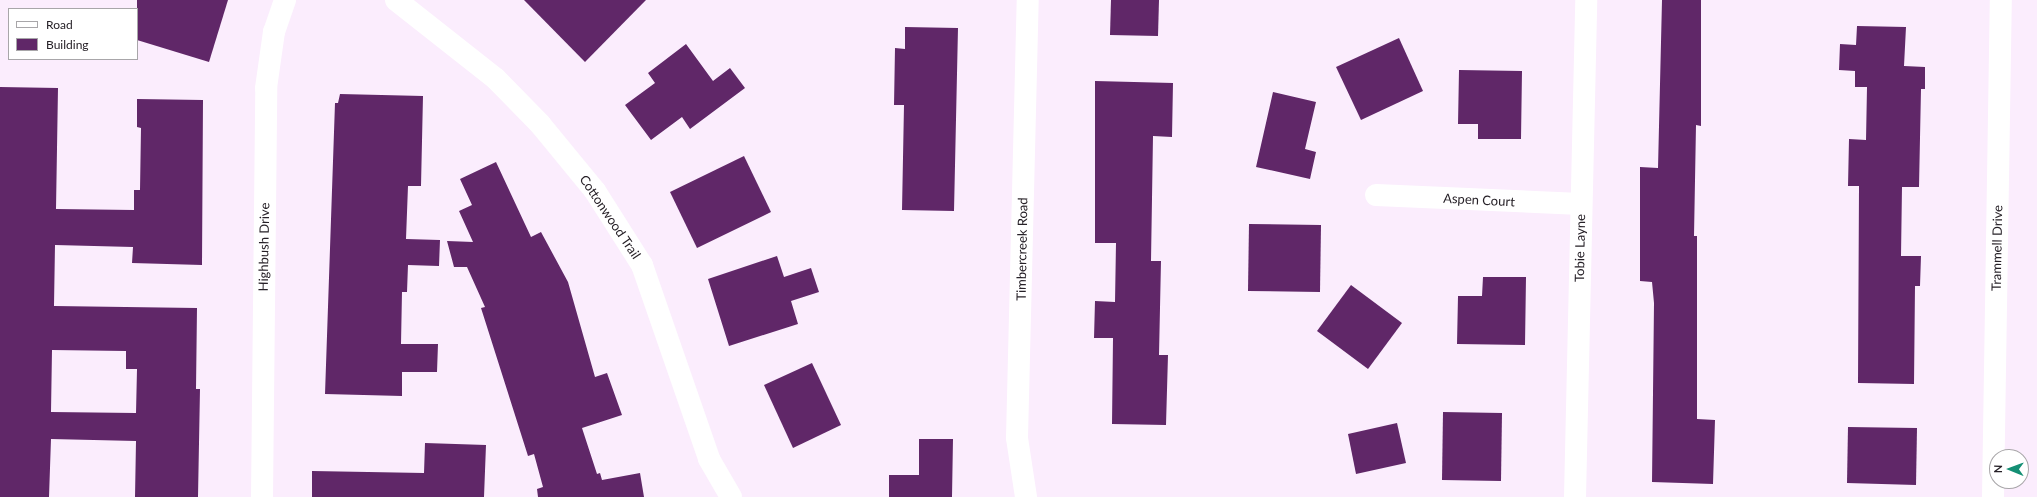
<!DOCTYPE html>
<style>
body{margin:0}
#map{position:relative;width:2037px;height:497px;overflow:hidden;background:#fbedfd;font-family:Lato,sans-serif}
div>[style]{position:absolute}
.building>*{inset:0;background:#602768}
.street>*{height:22px;margin:-11px;padding:0 11px;transform-origin:11px;border-radius:11px;background:#fff}
.secondary>*{height:22px;margin:-11px;padding:0 11px;transform-origin:11px;border-radius:11px;background:#fff}
span{translate:-50% -50%;white-space:nowrap;text-align:center;line-height:1.15;-webkit-text-stroke:4px #fff;paint-order:stroke}
.street-label{font-size:13px;color:#262027}
.legend{position:absolute;left:8px;top:8px;width:130px;height:52px;box-sizing:border-box;background:#fff;border:1px solid #a8a6a9;margin:0;padding:5px 7px;list-style:none;font-size:12px;color:#262027}
.legend li{display:flex;align-items:center;gap:8px;height:20px}
.legend b{width:20px;border:1px solid #a8a6a9}
.north{position:absolute;left:1989px;top:449px;width:40px;height:40px;box-sizing:border-box;background:#fff;border:1px solid #a8a6a9;border-radius:50%;rotate:271deg;font-size:11px;font-weight:700;line-height:16px;text-align:center;color:#262027}
.north::after{content:'';display:block;margin:auto;width:14px;height:18px;background:#148f74;clip-path:polygon(50% 0,100% 100%,50% 72%,0 100%)}
</style>
<div id="map">
<div class="building">
<div style="clip-path:polygon(137px 0,228px 0,209px 62px,137px 40px)"></div>
<div style="clip-path:polygon(524px 0,646px 0,585px 62px)"></div>
<div style="clip-path:polygon(1111px 0,1159px 0,1158px 36px,1110px 35px)"></div>
<div style="clip-path:polygon(1662px 0,1701px 0,1701px 126px,1696px 125px,1694px 236px,1697px 236px,1697px 419px,1715px 420px,1713px 484px,1652px 482px,1654px 303px,1652px 282px,1640px 281px,1640px 167px,1658px 168px)"></div>
<div style="clip-path:polygon(1857px 26px,1906px 27px,1904px 66px,1925px 67px,1925px 89px,1921px 89px,1919px 187px,1902px 187px,1901px 256px,1921px 256px,1920px 286px,1915px 286px,1914px 384px,1858px 383px,1859px 186px,1848px 186px,1849px 139px,1866px 140px,1867px 87px,1855px 87px,1855px 71px,1839px 70px,1840px 44px,1856px 45px)"></div>
<div style="clip-path:polygon(905px 27px,958px 28px,954px 211px,902px 210px,904px 105px,894px 105px,895px 48px,905px 49px)"></div>
<div style="clip-path:polygon(1399px 38px,1423px 91px,1361px 120px,1336px 67px)"></div>
<div style="clip-path:polygon(686px 44px,713px 81px,730px 68px,745px 88px,690px 129px,682px 117px,651px 140px,625px 105px,655px 83px,648px 73px)"></div>
<div style="clip-path:polygon(1459px 70px,1522px 71px,1521px 139px,1478px 139px,1478px 124px,1458px 124px)"></div>
<div style="clip-path:polygon(1095px 81px,1173px 83px,1172px 137px,1153px 136px,1151px 261px,1161px 261px,1159px 355px,1168px 355px,1166px 425px,1112px 424px,1113px 338px,1094px 338px,1095px 301px,1115px 302px,1116px 243px,1095px 243px)"></div>
<div style="clip-path:polygon(evenodd,0 87px,58px 88px,56px 209px,134px 210px,134px 190px,140px 190px,141px 128px,137px 127px,137px 99px,203px 100px,202px 265px,132px 263px,133px 247px,55px 245px,54px 306px,197px 308px,196px 389px,200px 389px,198px 497px,135px 497px,136px 441px,51px 439px,49px 497px,0 497px,0 87px,52px 350px,126px 351px,126px 369px,137px 369px,136px 413px,51px 412px,52px 350px)"></div>
<div style="clip-path:polygon(1273px 92px,1316px 102px,1305px 149px,1316px 152px,1310px 179px,1256px 167px)"></div>
<div style="clip-path:polygon(340px 94px,423px 96px,421px 186px,408px 186px,406px 239px,440px 240px,439px 266px,408px 265px,407px 292px,402px 292px,401px 344px,438px 344px,437px 372px,402px 372px,402px 396px,325px 394px,335px 103px,338px 103px)"></div>
<div style="clip-path:polygon(744px 156px,771px 212px,697px 248px,670px 192px)"></div>
<div style="clip-path:polygon(496px 162px,531px 237px,541px 232px,568px 282px,595px 377px,607px 373px,622px 415px,582px 428px,597px 474px,600px 473px,602px 480px,640px 473px,644px 497px,538px 497px,537px 489px,543px 487px,534px 454px,528px 456px,481px 308px,485px 307px,467px 267px,454px 267px,447px 241px,473px 242px,459px 211px,472px 205px,460px 179px)"></div>
<div style="clip-path:polygon(1249px 224px,1321px 225px,1320px 292px,1248px 291px)"></div>
<div style="clip-path:polygon(777px 256px,784px 277px,811px 268px,819px 292px,791px 301px,798px 324px,729px 346px,708px 279px)"></div>
<div style="clip-path:polygon(1483px 277px,1526px 277px,1525px 345px,1457px 344px,1458px 296px,1482px 296px)"></div>
<div style="clip-path:polygon(1351px 285px,1402px 323px,1368px 369px,1317px 331px)"></div>
<div style="clip-path:polygon(812px 363px,841px 425px,793px 448px,764px 385px)"></div>
<div style="clip-path:polygon(1443px 412px,1502px 413px,1501px 481px,1442px 480px)"></div>
<div style="clip-path:polygon(1397px 423px,1406px 463px,1356px 474px,1348px 434px)"></div>
<div style="clip-path:polygon(1848px 427px,1917px 428px,1916px 485px,1847px 483px)"></div>
<div style="clip-path:polygon(919px 439px,953px 439px,952px 497px,889px 497px,889px 475px,919px 475px)"></div>
<div style="clip-path:polygon(425px 443px,486px 445px,484px 497px,312px 497px,312px 471px,424px 473px)"></div>
</div>
<div class="street">
<div style="left:396px;top:0;width:127px;rotate:38.3deg"></div>
<div style="left:496px;top:79px;width:63px;rotate:45.6deg"></div>
<div style="left:540px;top:124px;width:87px;rotate:50.6deg"></div>
<div style="left:595px;top:191px;width:88px;rotate:57.6deg"></div>
<div style="left:642px;top:265px;width:205px;rotate:70.9deg"></div>
<div style="left:709px;top:459px;width:44px;rotate:59.9deg"></div>
<div style="left:1376px;top:195px;width:205px;rotate:2.5deg"></div>
<div style="left:262px;top:497px;width:409px;rotate:-89.4deg"></div>
<div style="left:266px;top:88px;width:57px;rotate:-81.9deg"></div>
<div style="left:274px;top:32px;width:34px;rotate:-71deg"></div>
<div style="left:1575px;top:497px;width:497px;rotate:-88.7deg"></div>
<div style="left:1993px;top:497px;width:497px;rotate:-89.1deg"></div>
</div>
<div class="secondary">
<div style="left:1026px;top:497px;width:60px;rotate:-98.7deg"></div>
<div style="left:1017px;top:438px;width:438px;rotate:-88.6deg"></div>
</div>
<div class="street-label">
<span style="left:1479px;top:200px;rotate:3deg">Aspen Court</span>
<span style="left:610px;top:217px;rotate:56deg">Cottonwood Trail</span>
<span style="left:264px;top:247px;rotate:-89deg">Highbush Drive</span>
<span style="left:1580px;top:248px;rotate:-89deg">Tobie Layne</span>
<span style="left:1997px;top:248px;rotate:-89deg">Trammell Drive</span>
<span style="left:1022px;top:249px;rotate:-89deg">Timbercreek Road</span>
</div>
<ul class="legend">
<li><b style="height:5px;background:#fff"></b>Road</li>
<li><b style="height:11px;background:#602768"></b>Building</li>
</ul>
<div class="north">N</div>
</div>
